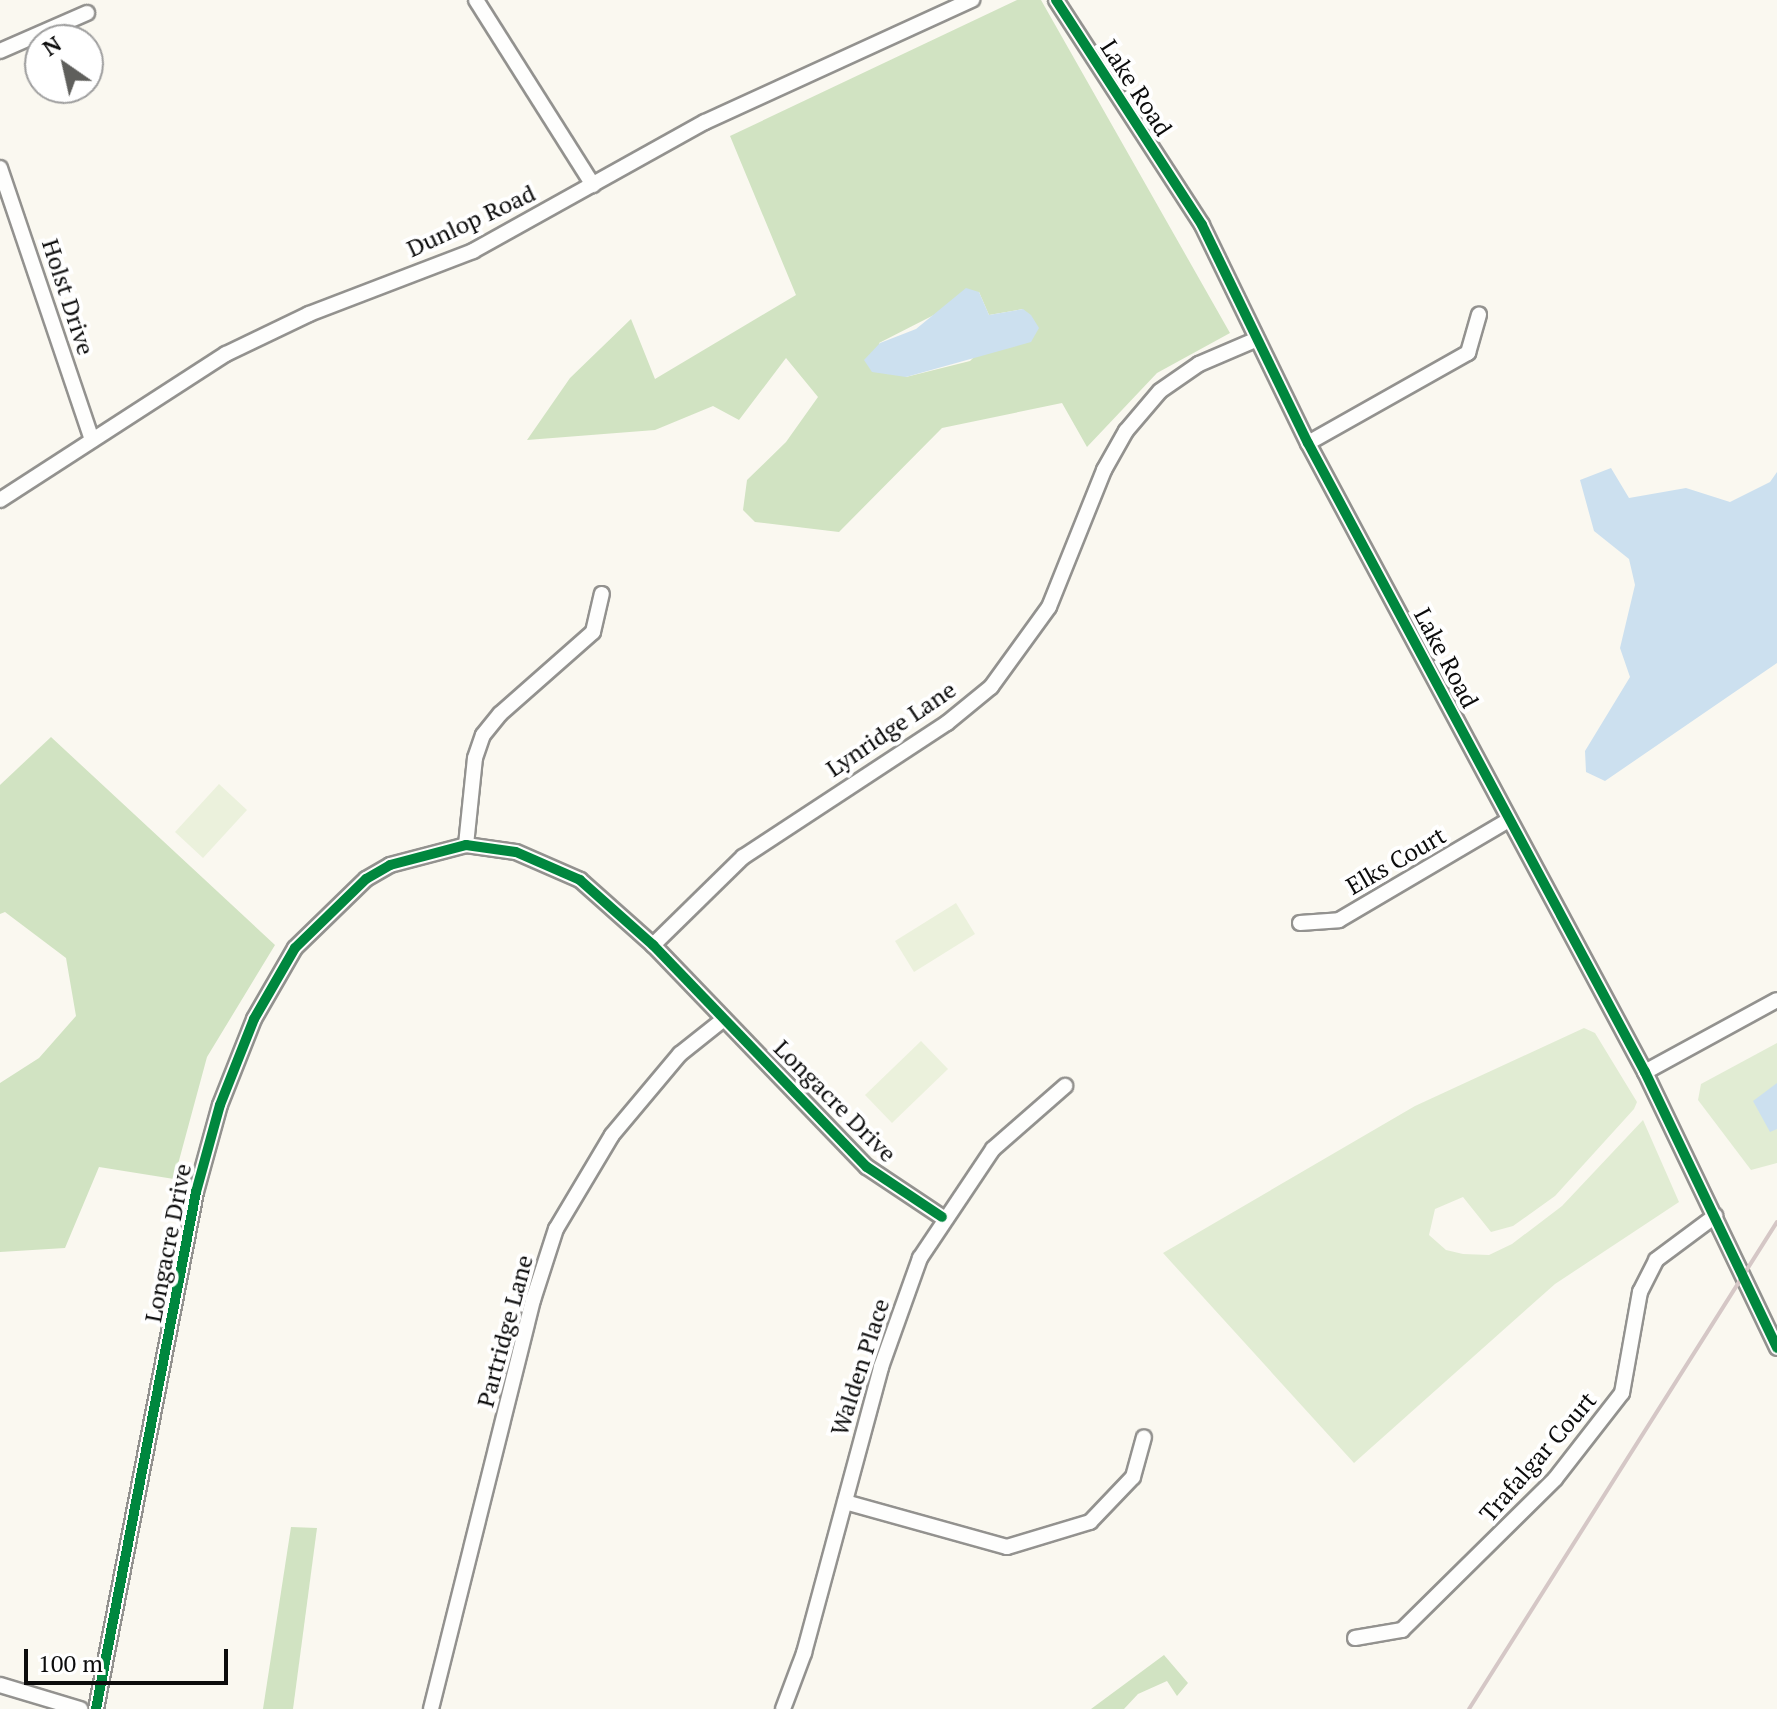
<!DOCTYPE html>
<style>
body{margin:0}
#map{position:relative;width:1777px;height:1709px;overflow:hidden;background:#faf8f0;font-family:"PT Serif",serif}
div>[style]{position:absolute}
.green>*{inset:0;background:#e1ecd3}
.forest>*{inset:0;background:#d1e3c2}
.pitch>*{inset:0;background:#ebf1dc}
.water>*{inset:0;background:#cce0ef}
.roads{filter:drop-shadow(2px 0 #93928f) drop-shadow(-2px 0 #93928f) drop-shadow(0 2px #93928f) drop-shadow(0 -2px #93928f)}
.minor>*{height:14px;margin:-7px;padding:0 7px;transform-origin:7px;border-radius:7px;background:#fefefd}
.rail>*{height:4px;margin:-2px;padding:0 2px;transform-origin:2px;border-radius:2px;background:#d5c7c6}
.cycleway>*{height:10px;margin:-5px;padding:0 5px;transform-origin:5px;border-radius:5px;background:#00873e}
span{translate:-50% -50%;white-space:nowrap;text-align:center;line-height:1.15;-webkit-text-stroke:8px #fff;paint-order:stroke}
.street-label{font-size:24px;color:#0c0c0c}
.north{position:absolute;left:24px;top:24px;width:80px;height:80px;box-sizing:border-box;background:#fff;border:2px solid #9e9e9e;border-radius:50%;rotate:326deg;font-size:22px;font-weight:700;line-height:32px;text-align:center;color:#0c0c0c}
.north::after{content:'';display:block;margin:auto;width:28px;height:36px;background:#5f5f5c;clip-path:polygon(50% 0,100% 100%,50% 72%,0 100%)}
.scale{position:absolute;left:24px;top:1649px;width:204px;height:36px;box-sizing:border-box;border:4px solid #0c0c0c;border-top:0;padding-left:10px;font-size:24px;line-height:28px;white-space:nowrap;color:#0c0c0c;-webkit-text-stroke:6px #fff;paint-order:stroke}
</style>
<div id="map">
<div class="green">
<div style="clip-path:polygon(1584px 1028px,1595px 1033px,1637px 1102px,1634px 1109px,1555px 1196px,1513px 1226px,1491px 1232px,1463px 1197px,1435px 1209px,1429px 1235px,1446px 1250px,1463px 1254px,1489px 1255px,1512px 1244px,1562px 1206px,1643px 1120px,1679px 1202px,1555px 1284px,1354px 1463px,1163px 1253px,1415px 1106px)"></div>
<div style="clip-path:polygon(1777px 1043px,1777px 1163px,1751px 1170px,1698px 1100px,1701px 1084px)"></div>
</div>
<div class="forest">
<div style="clip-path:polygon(evenodd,1017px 0,1041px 0,1230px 333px,1157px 373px,1087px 447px,1062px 403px,942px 428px,839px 532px,755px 522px,743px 510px,747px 480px,786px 442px,818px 397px,786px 358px,739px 420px,713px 406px,655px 430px,527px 440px,570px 378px,631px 319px,655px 379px,796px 295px,730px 136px,1017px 0,979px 292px,989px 315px,1023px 309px,970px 361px,906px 377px,879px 343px,979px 292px)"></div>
<div style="clip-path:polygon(51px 737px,275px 945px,207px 1057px,174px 1179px,99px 1167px,65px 1248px,0 1252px,0 1083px,39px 1058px,76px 1016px,66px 958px,5px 912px,0 914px,0 785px)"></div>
<div style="clip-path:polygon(291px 1527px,317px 1528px,293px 1709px,263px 1709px)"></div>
<div style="clip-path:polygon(1164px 1655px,1188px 1683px,1177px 1696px,1167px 1681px,1138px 1694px,1124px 1709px,1091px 1709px)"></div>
</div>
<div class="pitch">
<div style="clip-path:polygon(219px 784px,247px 810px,203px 858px,175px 832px)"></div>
<div style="clip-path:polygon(956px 903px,975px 934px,914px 972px,895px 941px)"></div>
<div style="clip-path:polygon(921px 1041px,948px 1069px,892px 1123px,865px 1095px)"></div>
</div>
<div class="water">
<div style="clip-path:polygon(966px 288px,979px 292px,989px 315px,1023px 309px,1031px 315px,1039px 328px,1031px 342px,906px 377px,872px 372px,864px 360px,880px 343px,916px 329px)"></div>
<div style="clip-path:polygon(1611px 468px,1629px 498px,1686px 488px,1730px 502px,1770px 482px,1777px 472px,1777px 663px,1605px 781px,1586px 772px,1585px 751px,1630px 677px,1620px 648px,1635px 585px,1629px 559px,1594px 531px,1580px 480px)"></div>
<div style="clip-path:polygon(1777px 1083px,1777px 1129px,1770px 1132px,1753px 1101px)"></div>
</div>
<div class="roads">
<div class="minor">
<div style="left:476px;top:0;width:219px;rotate:57.7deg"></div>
<div style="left:1056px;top:0;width:268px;rotate:57deg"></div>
<div style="left:1202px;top:225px;width:242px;rotate:64.1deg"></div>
<div style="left:1308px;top:443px;width:714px;rotate:61.82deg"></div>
<div style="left:1645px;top:1072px;width:306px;rotate:64.4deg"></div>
<div style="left:0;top:51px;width:95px;rotate:-23.6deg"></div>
<div style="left:0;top:168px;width:287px;rotate:71.3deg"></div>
<div style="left:1308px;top:443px;width:184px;rotate:-29.4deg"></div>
<div style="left:1468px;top:353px;width:40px;rotate:-74deg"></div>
<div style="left:0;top:500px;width:269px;rotate:-32.9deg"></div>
<div style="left:226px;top:354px;width:92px;rotate:-25.7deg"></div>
<div style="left:309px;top:314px;width:176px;rotate:-21deg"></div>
<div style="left:473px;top:251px;width:265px;rotate:-29.1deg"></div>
<div style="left:705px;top:122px;width:294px;rotate:-24.6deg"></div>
<div style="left:466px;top:845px;width:87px;rotate:-84.1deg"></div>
<div style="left:475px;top:758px;width:24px;rotate:-71deg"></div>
<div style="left:483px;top:735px;width:27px;rotate:-51deg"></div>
<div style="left:500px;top:714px;width:124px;rotate:-41.4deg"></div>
<div style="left:593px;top:632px;width:39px;rotate:-77deg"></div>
<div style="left:1300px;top:923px;width:39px;rotate:-4deg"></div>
<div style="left:1339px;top:920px;width:197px;rotate:-30.5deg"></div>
<div style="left:653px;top:945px;width:126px;rotate:-44.4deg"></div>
<div style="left:743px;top:857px;width:244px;rotate:-33.3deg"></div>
<div style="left:947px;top:723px;width:57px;rotate:-39.3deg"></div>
<div style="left:991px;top:687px;width:99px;rotate:-54.1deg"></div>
<div style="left:1049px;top:607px;width:148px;rotate:-68.1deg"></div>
<div style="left:1104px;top:470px;width:45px;rotate:-60.6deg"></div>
<div style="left:1126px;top:431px;width:52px;rotate:-49.6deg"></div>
<div style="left:1160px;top:391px;width:47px;rotate:-34.7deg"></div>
<div style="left:1199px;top:364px;width:61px;rotate:-23.2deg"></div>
<div style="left:1645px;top:1072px;width:150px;rotate:-28.6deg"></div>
<div style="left:845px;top:1502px;width:168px;rotate:15.5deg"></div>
<div style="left:1007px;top:1547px;width:87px;rotate:-16.8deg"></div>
<div style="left:1090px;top:1522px;width:62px;rotate:-46.3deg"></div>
<div style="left:1133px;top:1477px;width:41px;rotate:-74.6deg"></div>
<div style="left:1355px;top:1638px;width:48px;rotate:-9.7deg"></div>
<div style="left:1402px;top:1630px;width:215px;rotate:-44.6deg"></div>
<div style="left:1555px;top:1479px;width:109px;rotate:-52.1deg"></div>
<div style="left:1622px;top:1393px;width:103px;rotate:-79.9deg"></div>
<div style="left:1640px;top:1292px;width:36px;rotate:-63deg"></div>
<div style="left:1656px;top:1260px;width:74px;rotate:-36.7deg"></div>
<div style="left:0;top:1685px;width:84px;rotate:16.7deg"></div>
<div style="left:96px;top:1709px;width:527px;rotate:-79.05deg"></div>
<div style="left:196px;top:1192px;width:90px;rotate:-74.6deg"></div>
<div style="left:220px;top:1105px;width:92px;rotate:-68.4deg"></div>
<div style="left:254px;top:1019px;width:82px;rotate:-60deg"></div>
<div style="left:295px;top:948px;width:99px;rotate:-44.2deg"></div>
<div style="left:366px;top:879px;width:28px;rotate:-30deg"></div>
<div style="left:390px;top:865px;width:79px;rotate:-14.7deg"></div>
<div style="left:466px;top:845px;width:50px;rotate:8deg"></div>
<div style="left:516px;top:852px;width:70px;rotate:23.6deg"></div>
<div style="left:580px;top:880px;width:98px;rotate:41.7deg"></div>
<div style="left:653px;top:945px;width:308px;rotate:46.1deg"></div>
<div style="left:867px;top:1167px;width:90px;rotate:33.7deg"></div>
<div style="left:431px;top:1709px;width:422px;rotate:-76deg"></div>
<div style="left:533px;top:1300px;width:75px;rotate:-72.1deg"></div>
<div style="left:556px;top:1229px;width:109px;rotate:-59.2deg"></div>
<div style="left:612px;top:1135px;width:106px;rotate:-50deg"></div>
<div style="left:680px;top:1054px;width:56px;rotate:-38.5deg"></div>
<div style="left:783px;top:1709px;width:60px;rotate:-69.4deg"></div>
<div style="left:804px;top:1653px;width:296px;rotate:-74.9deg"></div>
<div style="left:881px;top:1367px;width:116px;rotate:-70.3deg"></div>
<div style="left:920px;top:1258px;width:131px;rotate:-56.2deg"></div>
<div style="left:993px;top:1149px;width:96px;rotate:-41.2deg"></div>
</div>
</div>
<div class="rail">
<div style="left:1469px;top:1709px;width:576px;rotate:-57.69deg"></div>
</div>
<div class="cycleway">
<div style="left:1056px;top:0;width:268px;rotate:57deg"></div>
<div style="left:1202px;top:225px;width:242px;rotate:64.1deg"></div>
<div style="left:1308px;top:443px;width:714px;rotate:61.82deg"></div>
<div style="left:1645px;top:1072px;width:306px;rotate:64.4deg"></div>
<div style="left:96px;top:1709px;width:527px;rotate:-79.05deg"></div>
<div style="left:196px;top:1192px;width:90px;rotate:-74.6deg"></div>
<div style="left:220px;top:1105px;width:92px;rotate:-68.4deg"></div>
<div style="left:254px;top:1019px;width:82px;rotate:-60deg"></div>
<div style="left:295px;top:948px;width:99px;rotate:-44.2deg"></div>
<div style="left:366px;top:879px;width:28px;rotate:-30deg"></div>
<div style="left:390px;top:865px;width:79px;rotate:-14.7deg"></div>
<div style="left:466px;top:845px;width:50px;rotate:8deg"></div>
<div style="left:516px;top:852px;width:70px;rotate:23.6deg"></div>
<div style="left:580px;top:880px;width:98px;rotate:41.7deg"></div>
<div style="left:653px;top:945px;width:308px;rotate:46.1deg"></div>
<div style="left:867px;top:1167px;width:90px;rotate:33.7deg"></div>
</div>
<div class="street-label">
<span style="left:1136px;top:88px;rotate:57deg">Lake Road</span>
<span style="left:471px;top:221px;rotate:-25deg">Dunlop Road</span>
<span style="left:68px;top:297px;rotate:72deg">Holst Drive</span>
<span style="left:1446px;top:658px;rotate:62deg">Lake Road</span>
<span style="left:891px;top:729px;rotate:-34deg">Lynridge Lane</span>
<span style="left:1396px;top:861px;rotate:-30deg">Elks Court</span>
<span style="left:835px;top:1101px;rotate:45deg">Longacre Drive</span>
<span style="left:168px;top:1243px;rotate:-79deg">Longacre Drive</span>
<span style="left:505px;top:1331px;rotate:-75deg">Partridge Lane</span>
<span style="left:860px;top:1367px;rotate:-72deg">Walden Place</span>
<span style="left:1538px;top:1457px;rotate:-49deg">Trafalgar Court</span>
</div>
<div class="north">N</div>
<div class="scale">100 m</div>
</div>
